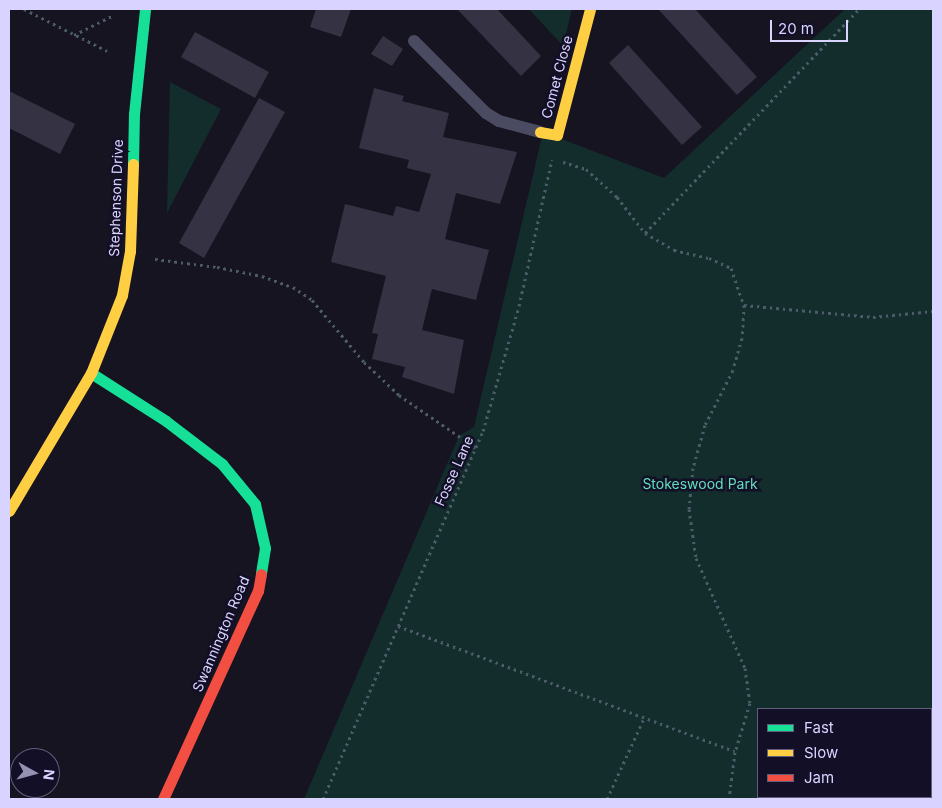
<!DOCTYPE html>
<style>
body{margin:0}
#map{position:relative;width:942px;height:808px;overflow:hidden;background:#161421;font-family:Inter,sans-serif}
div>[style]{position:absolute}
.green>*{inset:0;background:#132c2c}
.building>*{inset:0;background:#343243}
.path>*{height:3px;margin-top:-1.5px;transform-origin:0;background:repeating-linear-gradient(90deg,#4c5b68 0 2.5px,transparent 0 6.5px)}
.lane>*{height:12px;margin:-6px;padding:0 6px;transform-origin:6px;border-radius:6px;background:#4a4a61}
.fast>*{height:11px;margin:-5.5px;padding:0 5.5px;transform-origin:5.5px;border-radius:5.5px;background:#16e098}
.slow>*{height:11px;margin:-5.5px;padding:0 5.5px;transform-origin:5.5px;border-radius:5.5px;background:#ffcf43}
.jam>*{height:11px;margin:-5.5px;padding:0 5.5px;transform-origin:5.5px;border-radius:5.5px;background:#f24e42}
span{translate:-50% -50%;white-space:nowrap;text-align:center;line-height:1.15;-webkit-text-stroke:5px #120f26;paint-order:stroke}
.street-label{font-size:14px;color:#d8d4ff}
.park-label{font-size:14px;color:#60dfbb}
.frame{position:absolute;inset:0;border:10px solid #d8d4ff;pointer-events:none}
.legend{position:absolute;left:757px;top:708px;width:175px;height:90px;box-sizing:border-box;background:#120f26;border:1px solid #615e7d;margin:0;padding:6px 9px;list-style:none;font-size:15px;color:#d8d4ff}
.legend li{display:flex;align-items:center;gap:10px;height:25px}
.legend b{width:25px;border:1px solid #615e7d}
.north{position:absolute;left:10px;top:748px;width:50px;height:50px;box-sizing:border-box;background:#120f26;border:1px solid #615e7d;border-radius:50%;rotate:97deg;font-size:14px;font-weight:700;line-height:20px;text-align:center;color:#d8d4ff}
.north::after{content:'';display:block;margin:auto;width:18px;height:22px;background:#9491b1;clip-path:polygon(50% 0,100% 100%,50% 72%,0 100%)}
.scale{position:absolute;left:770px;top:20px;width:78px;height:22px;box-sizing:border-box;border:2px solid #d8d4ff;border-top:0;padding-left:6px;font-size:15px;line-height:18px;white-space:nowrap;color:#d8d4ff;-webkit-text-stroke:4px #120f26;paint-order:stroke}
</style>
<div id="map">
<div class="green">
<div style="clip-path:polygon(529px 9px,572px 9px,563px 46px)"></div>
<div style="clip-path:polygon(evenodd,845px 9px,933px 9px,933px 799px,304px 799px,459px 436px,474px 427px,543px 132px,664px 178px,845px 9px,758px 709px,931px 709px,931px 797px,758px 797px,758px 709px)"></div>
<div style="clip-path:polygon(170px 82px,221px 109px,167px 213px)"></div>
</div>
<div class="building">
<div style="clip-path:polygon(316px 9px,351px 9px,341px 37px,310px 27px)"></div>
<div style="clip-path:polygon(457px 9px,497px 9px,541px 56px,521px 76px)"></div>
<div style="clip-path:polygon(658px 9px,695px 9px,757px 77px,737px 95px)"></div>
<div style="clip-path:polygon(195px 32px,269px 72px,255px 98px,181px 57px)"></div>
<div style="clip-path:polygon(383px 36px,403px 49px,392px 66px,371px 54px)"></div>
<div style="clip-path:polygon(628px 45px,702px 127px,682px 145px,609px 63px)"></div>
<div style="clip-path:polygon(374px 88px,404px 96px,402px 101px,449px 113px,443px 137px,517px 152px,500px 204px,456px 193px,445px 239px,489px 250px,476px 300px,432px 289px,422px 330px,464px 340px,454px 394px,402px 377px,405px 367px,372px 359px,378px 334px,372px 333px,386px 276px,331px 262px,345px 204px,393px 216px,396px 206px,419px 212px,431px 174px,407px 168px,409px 160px,359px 148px)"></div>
<div style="clip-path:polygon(9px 91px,75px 124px,60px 154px,9px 128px)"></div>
<div style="clip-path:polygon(259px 98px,285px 112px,204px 258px,179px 243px)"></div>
</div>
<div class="path">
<div style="left:24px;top:9px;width:93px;rotate:26.8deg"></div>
<div style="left:74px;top:35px;width:42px;rotate:-26.6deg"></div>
<div style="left:563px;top:162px;width:24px;rotate:17deg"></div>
<div style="left:586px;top:169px;width:42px;rotate:42.1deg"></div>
<div style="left:617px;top:197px;width:46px;rotate:52.1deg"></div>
<div style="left:645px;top:233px;width:34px;rotate:30deg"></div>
<div style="left:674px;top:250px;width:36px;rotate:13deg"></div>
<div style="left:709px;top:258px;width:24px;rotate:24deg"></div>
<div style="left:731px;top:268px;width:39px;rotate:71deg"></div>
<div style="left:744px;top:305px;width:33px;rotate:93deg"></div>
<div style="left:742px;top:338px;width:33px;rotate:106deg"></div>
<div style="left:733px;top:370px;width:62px;rotate:117deg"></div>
<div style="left:705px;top:425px;width:45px;rotate:105.6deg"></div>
<div style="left:693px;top:468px;width:41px;rotate:95.6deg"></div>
<div style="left:689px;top:509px;width:49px;rotate:81.9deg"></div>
<div style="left:696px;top:558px;width:120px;rotate:66deg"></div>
<div style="left:745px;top:668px;width:35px;rotate:82deg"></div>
<div style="left:750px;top:703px;width:51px;rotate:107deg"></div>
<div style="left:735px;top:752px;width:47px;rotate:97.3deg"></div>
<div style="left:645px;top:233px;width:310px;rotate:-46.3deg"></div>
<div style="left:155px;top:259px;width:63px;rotate:7.4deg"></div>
<div style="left:217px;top:267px;width:46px;rotate:11.3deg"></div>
<div style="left:262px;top:276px;width:33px;rotate:20deg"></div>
<div style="left:293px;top:287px;width:23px;rotate:34deg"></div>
<div style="left:312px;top:300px;width:81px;rotate:50deg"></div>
<div style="left:364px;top:362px;width:48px;rotate:43.3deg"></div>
<div style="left:399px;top:395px;width:93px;rotate:34.5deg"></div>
<div style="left:744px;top:305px;width:130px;rotate:5.3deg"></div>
<div style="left:873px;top:317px;width:60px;rotate:-5.7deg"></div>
<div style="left:398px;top:626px;width:359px;rotate:20.4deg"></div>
<div style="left:931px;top:731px;width:3px;rotate:-45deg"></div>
<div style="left:323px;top:799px;width:401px;rotate:-66.5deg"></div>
<div style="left:483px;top:431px;width:130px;rotate:-73.9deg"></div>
<div style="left:519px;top:306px;width:150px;rotate:-77.3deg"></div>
<div style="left:607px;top:799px;width:91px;rotate:-65.4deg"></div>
<div style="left:857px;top:799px;width:4px;rotate:-34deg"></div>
</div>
<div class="lane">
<div style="left:414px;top:41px;width:102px;rotate:45deg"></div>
<div style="left:486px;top:113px;width:15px;rotate:32deg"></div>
<div style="left:499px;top:121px;width:42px;rotate:15deg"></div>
</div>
<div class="fast">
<div style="left:133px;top:164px;width:50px;rotate:-88.9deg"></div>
<div style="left:134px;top:114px;width:106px;rotate:-84deg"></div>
<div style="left:91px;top:373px;width:89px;rotate:32.6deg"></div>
<div style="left:166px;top:421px;width:71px;rotate:37.5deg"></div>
<div style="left:222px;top:464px;width:52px;rotate:50.5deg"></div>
<div style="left:255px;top:504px;width:45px;rotate:77.2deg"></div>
<div style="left:265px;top:548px;width:26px;rotate:99deg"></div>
</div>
<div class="slow">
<div style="left:540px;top:132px;width:17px;rotate:10deg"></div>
<div style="left:557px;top:135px;width:130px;rotate:-75.3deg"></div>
<div style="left:9px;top:511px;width:161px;rotate:-59.3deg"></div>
<div style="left:91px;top:373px;width:84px;rotate:-68.3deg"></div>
<div style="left:122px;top:295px;width:45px;rotate:-79.7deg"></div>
<div style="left:130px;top:251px;width:87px;rotate:-88deg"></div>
</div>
<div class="jam">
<div style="left:163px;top:799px;width:229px;rotate:-65.5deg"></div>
<div style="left:258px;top:591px;width:17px;rotate:-80deg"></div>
</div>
<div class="street-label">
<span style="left:557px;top:77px;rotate:-75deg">Comet Close</span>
<span style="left:116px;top:198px;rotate:-88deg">Stephenson Drive</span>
<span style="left:454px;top:471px;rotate:-66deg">Fosse Lane</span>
<span style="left:221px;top:634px;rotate:-67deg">Swannington Road</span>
</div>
<div class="park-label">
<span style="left:700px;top:484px">Stokeswood Park</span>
</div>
<div class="frame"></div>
<ul class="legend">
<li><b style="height:6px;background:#16e098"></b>Fast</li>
<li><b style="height:6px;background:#ffcf43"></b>Slow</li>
<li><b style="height:6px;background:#f24e42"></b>Jam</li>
</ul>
<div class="north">N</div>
<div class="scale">20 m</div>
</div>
